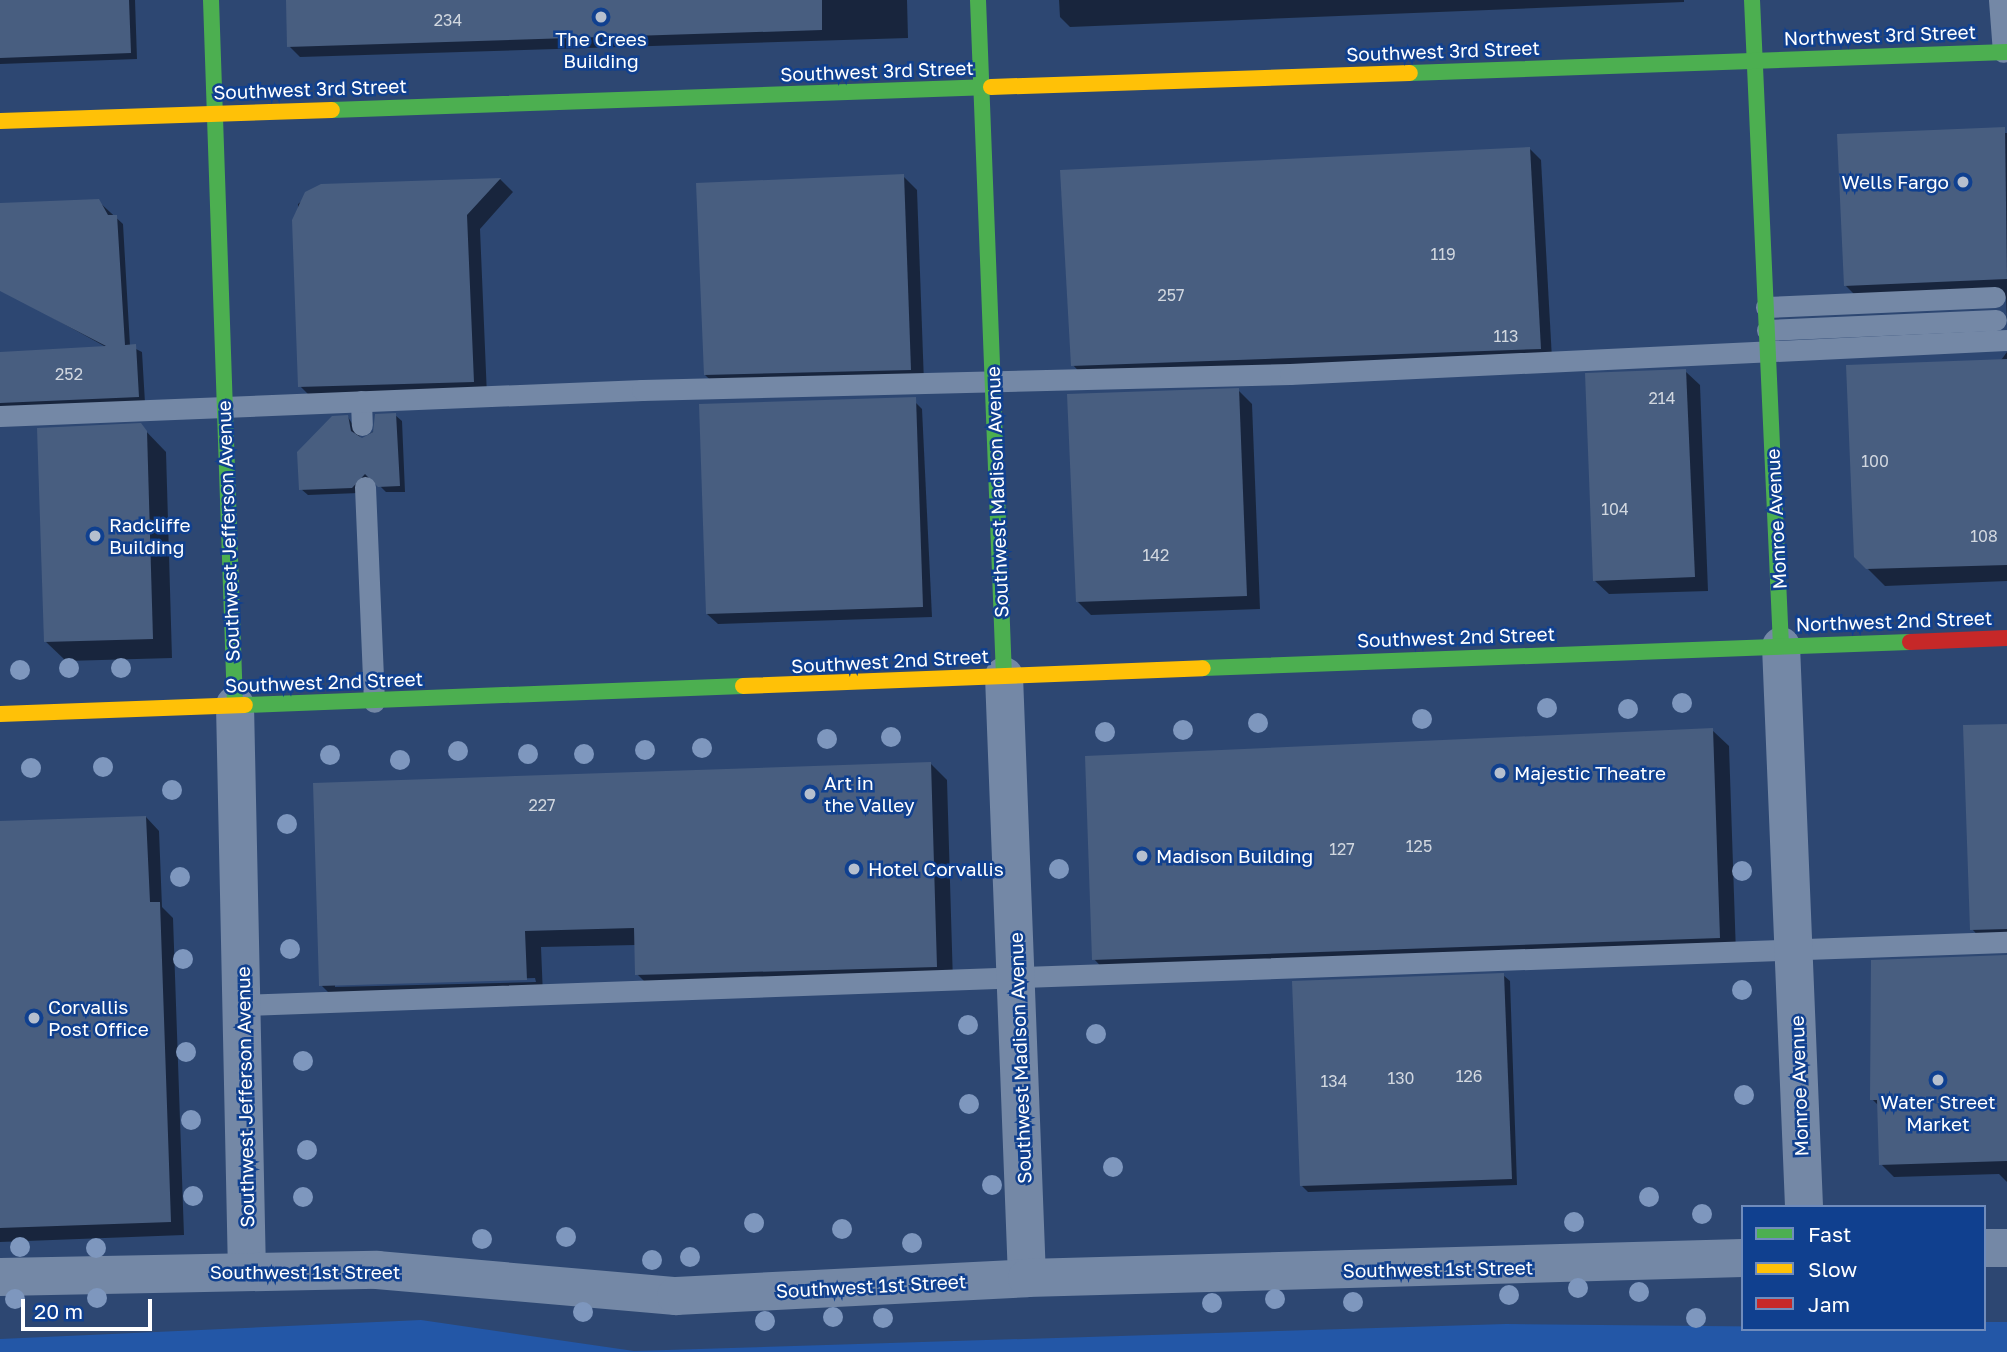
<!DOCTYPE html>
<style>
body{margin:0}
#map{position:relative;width:2007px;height:1352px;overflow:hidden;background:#2d4772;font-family:"Golos Text",sans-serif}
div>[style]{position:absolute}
.green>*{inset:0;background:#2357a7}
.shadow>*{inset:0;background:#0007}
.building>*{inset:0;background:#485e80}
.lane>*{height:21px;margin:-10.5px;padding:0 10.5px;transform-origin:10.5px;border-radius:10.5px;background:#7488a6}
.street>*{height:38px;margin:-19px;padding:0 19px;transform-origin:19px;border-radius:19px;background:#7488a6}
.fast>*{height:16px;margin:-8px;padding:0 8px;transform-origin:8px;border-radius:8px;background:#4caf50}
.slow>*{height:16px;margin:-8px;padding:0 8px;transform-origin:8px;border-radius:8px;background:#ffc107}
.jam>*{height:16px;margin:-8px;padding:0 8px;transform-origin:8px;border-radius:8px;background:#c62828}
.trees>*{width:20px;height:20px;margin:-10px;border-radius:50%;background:#7e97be}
.dots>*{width:19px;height:19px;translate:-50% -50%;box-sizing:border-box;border:4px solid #10408f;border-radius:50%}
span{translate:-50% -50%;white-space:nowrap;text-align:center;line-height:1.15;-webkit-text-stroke:5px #10408f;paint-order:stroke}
.number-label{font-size:16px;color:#d1d7df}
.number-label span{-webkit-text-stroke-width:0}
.street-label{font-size:19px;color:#fff}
.poi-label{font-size:19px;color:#fff}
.right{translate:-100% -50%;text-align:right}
.left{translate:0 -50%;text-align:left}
.legend{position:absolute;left:1741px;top:1205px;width:245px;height:126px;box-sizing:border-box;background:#10408f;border:2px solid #708cbc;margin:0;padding:9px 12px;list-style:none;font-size:21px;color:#fff}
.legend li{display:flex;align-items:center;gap:14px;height:35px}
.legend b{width:35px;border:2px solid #708cbc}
.scale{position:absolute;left:21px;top:1299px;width:131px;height:32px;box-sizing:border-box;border:4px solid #fff;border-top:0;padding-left:9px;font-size:21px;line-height:24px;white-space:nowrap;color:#fff;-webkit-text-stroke:5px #10408f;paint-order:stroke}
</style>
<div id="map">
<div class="green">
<div style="clip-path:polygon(421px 1320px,634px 1351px,1506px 1324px,1984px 1329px,1984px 1322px,2007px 1322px,2007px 1352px,0 1352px,0 1339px)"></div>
</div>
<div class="shadow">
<div style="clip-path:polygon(0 0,135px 0,137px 59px,0 64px)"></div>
<div style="clip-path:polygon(287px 0,907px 0,908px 38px,300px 57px,289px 46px)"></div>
<div style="clip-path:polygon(1059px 0,1684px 0,1684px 2px,1070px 27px,1060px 17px)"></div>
<div style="clip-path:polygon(2007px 133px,2007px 321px,2006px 298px,1863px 303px,1845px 285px,1839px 135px)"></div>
<div style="clip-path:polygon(1530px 149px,1541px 160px,1552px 359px,1084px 377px,1073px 365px)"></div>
<div style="clip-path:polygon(903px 176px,917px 190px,924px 383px,719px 388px,705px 375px)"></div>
<div style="clip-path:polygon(500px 179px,513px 192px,480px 229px,487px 396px,314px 400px,300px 386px,298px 204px,322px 186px)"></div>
<div style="clip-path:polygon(98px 201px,123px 224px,130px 346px,142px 352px,145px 403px,0 411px,0 353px,106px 347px,4px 291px,0 205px)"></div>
<div style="clip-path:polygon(2007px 352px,2007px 581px,1885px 586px,1856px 557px)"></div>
<div style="clip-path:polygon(1685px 371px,1700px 385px,1708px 591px,1609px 594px,1594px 580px)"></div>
<div style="clip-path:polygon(1238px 390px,1252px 404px,1260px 609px,1091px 615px,1077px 601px)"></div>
<div style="clip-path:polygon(912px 399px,922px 409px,932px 617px,718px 624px,707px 614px)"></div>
<div style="clip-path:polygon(395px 415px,402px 421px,405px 492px,386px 492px,373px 479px,359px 493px,308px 495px,301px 489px,348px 417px,362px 440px)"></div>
<div style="clip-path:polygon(140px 425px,166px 452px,172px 658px,66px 661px,45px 641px)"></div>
<div style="clip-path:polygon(2007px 726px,2007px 943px,1985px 943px,1972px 929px)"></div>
<div style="clip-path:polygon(1712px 730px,1729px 746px,1736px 954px,1110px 976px,1094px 959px)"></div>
<div style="clip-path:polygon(evenodd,930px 763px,947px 780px,953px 983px,654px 991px,637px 974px,636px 945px,541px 947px,543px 996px,338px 1002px,321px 985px,930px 763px,535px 978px,536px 982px,335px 987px,335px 983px,535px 978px)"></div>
<div style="clip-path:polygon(146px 817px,159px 831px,162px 907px,173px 918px,184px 1235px,0 1242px,0 823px)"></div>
<div style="clip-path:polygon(2007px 957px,2007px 1182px,1999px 1174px,1894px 1177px,1881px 1164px,1879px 1106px,1872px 1099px)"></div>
<div style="clip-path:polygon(1503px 975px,1510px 981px,1517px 1185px,1308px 1192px,1302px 1186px)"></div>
</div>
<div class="building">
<div style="clip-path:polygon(0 0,129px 0,131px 53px,0 58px)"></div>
<div style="clip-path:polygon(286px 0,822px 0,822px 30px,287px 47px)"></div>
<div style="clip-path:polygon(2005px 127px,2007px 279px,1844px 286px,1837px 134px)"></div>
<div style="clip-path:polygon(1530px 147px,1541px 349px,1071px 366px,1060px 170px)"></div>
<div style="clip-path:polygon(904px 174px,911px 370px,704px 375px,696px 183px)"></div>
<div style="clip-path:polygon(501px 178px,467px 215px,474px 382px,298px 387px,292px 220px,305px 192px,321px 184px)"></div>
<div style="clip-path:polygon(99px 199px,108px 215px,117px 215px,125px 345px,136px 344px,139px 397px,0 403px,0 352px,106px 346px,0 291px,0 203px)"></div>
<div style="clip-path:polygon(2007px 359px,2007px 565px,1866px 569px,1854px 557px,1846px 365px)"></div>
<div style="clip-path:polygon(1686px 369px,1695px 577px,1593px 581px,1585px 373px)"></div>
<div style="clip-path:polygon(1239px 388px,1247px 596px,1076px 602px,1067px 394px)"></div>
<div style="clip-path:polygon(916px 397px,923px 607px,706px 614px,699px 404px)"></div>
<div style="clip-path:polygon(396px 413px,400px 486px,378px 487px,365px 474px,352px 488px,299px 490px,297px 452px,332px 416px,348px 415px,351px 431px,362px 438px,373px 432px,375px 414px)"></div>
<div style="clip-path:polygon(141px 423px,147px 431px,153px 639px,44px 642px,37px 428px)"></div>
<div style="clip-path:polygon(2007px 724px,2007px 929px,1970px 930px,1963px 725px)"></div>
<div style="clip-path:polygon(1713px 728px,1720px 938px,1092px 960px,1085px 756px)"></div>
<div style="clip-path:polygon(931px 762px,937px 967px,635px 975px,634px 928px,525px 931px,527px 980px,319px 986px,313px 783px)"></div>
<div style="clip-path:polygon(146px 816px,150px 902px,160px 902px,171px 1222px,0 1228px,0 821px)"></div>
<div style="clip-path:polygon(2007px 955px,2007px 1161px,1879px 1165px,1877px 1100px,1870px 1100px,1871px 960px)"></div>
<div style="clip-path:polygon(1504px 973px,1512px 1179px,1300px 1186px,1292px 981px)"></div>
</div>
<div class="lane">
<div style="left:1999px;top:0;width:52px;rotate:85.6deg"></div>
<div style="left:1766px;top:307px;width:229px;rotate:-2.5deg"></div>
<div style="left:1767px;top:330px;width:229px;rotate:-2.5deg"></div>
<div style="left:361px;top:401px;width:24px;rotate:88deg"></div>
<div style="left:0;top:416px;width:643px;rotate:-2.32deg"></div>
<div style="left:642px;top:390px;width:648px;rotate:-1.41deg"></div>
<div style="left:1290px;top:374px;width:718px;rotate:-2.71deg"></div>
<div style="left:365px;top:487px;width:215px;rotate:87.6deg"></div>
<div style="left:243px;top:1005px;width:1765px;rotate:-2.05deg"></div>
</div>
<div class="street">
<div style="left:1781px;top:646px;width:561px;rotate:87.65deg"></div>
<div style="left:1004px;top:676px;width:602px;rotate:87.81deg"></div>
<div style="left:235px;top:705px;width:566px;rotate:88.79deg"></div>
<div style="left:1984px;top:1248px;width:23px"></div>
<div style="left:0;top:1277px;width:377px;rotate:-1.1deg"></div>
<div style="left:377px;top:1270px;width:300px;rotate:5deg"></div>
<div style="left:676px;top:1296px;width:351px;rotate:-2.9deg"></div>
<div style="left:1027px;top:1278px;width:716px;rotate:-1.6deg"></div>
</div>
<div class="fast">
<div style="left:211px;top:0;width:705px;rotate:88.05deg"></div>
<div style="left:978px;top:0;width:676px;rotate:87.8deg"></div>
<div style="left:1752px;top:0;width:647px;rotate:87.43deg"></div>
<div style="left:1410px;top:73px;width:597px;rotate:-2.01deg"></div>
<div style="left:332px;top:110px;width:659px;rotate:-2deg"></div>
<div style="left:1203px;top:668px;width:707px;rotate:-2.11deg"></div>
<div style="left:245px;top:705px;width:498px;rotate:-2.2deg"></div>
</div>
<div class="slow">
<div style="left:991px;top:87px;width:419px;rotate:-1.9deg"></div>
<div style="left:0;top:121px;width:332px;rotate:-1.9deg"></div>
<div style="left:743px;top:686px;width:460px;rotate:-2.2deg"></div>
<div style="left:0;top:714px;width:245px;rotate:-2.1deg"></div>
</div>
<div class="jam">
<div style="left:1910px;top:642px;width:97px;rotate:-2.4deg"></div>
</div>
<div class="trees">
<div style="left:69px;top:668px"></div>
<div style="left:121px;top:668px"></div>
<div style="left:20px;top:670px"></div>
<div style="left:1682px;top:703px"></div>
<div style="left:1547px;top:708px"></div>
<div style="left:1628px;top:709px"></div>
<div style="left:1422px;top:719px"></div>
<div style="left:1258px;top:723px"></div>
<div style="left:1183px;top:730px"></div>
<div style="left:1105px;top:732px"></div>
<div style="left:891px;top:737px"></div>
<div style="left:827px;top:739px"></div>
<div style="left:702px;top:748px"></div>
<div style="left:645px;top:750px"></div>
<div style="left:458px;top:751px"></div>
<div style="left:528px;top:754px"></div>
<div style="left:584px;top:754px"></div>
<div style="left:330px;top:755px"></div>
<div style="left:400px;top:760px"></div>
<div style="left:103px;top:767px"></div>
<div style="left:31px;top:768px"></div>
<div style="left:172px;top:790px"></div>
<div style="left:287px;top:824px"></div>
<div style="left:1059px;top:869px"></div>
<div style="left:1742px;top:871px"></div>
<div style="left:180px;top:877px"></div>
<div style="left:290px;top:949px"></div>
<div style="left:183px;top:959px"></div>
<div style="left:1742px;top:990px"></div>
<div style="left:968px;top:1025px"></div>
<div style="left:1096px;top:1034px"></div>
<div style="left:186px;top:1052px"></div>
<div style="left:303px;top:1061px"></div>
<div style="left:1744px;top:1095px"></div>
<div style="left:969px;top:1104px"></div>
<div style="left:191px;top:1120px"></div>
<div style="left:307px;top:1150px"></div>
<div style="left:1113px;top:1167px"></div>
<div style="left:992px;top:1185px"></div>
<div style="left:193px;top:1196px"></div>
<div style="left:303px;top:1197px"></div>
<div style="left:1649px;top:1197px"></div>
<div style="left:1702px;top:1214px"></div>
<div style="left:1574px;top:1222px"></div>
<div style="left:754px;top:1223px"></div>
<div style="left:842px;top:1229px"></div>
<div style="left:566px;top:1237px"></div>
<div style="left:482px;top:1239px"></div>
<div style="left:912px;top:1243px"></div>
<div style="left:20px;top:1247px"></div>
<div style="left:96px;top:1248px"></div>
<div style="left:690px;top:1257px"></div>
<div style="left:652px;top:1260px"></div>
<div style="left:1578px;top:1288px"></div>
<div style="left:1639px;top:1292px"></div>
<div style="left:1509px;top:1295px"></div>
<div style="left:97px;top:1298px"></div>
<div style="left:15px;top:1299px"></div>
<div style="left:1275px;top:1299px"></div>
<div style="left:1353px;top:1302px"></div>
<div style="left:1212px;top:1303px"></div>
<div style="left:583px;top:1312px"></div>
<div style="left:833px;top:1317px"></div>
<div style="left:883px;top:1318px"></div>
<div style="left:1696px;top:1318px"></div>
<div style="left:765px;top:1321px"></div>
</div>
<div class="dots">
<div style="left:601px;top:17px;background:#b6bfce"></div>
<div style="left:1963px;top:182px;background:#b6bfce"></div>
<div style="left:95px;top:536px;background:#b6bfce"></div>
<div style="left:1500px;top:773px;background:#b6bfce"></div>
<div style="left:810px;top:794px;background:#b6bfce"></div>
<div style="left:1142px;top:856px;background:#b6bfce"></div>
<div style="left:854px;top:869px;background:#b6bfce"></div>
<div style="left:34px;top:1018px;background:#b6bfce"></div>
<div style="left:1938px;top:1080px;background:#b6bfce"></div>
</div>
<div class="number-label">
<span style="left:448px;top:20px">234</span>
<span style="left:1443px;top:254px">119</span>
<span style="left:1171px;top:295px">257</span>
<span style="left:1506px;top:336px">113</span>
<span style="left:69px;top:374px">252</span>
<span style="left:1662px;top:398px">214</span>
<span style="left:1875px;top:461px">100</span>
<span style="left:1615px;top:509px">104</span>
<span style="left:1984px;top:536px">108</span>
<span style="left:1156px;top:555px">142</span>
<span style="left:542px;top:805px">227</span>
<span style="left:1419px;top:846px">125</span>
<span style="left:1342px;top:849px">127</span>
<span style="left:1469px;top:1076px">126</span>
<span style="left:1401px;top:1078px">130</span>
<span style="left:1334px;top:1081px">134</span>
</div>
<div class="street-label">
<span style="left:1880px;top:35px;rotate:-2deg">Northwest 3rd Street</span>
<span style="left:1443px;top:51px;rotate:-2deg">Southwest 3rd Street</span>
<span style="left:877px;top:71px;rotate:-2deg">Southwest 3rd Street</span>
<span style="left:310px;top:89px;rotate:-2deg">Southwest 3rd Street</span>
<span style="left:997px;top:492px;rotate:-92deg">Southwest Madison Avenue</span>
<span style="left:1776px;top:519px;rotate:-93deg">Monroe Avenue</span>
<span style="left:228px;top:531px;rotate:-92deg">Southwest Jefferson Avenue</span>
<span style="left:1894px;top:621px;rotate:-2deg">Northwest 2nd Street</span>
<span style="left:1456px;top:637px;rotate:-2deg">Southwest 2nd Street</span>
<span style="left:890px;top:661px;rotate:-3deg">Southwest 2nd Street</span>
<span style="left:324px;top:682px;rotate:-2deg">Southwest 2nd Street</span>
<span style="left:1020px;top:1058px;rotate:-92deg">Southwest Madison Avenue</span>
<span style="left:1799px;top:1086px;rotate:-92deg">Monroe Avenue</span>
<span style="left:245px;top:1097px;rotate:-91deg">Southwest Jefferson Avenue</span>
<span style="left:1438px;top:1269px;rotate:-1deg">Southwest 1st Street</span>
<span style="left:305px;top:1272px">Southwest 1st Street</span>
<span style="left:871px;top:1286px;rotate:-3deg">Southwest 1st Street</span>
</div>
<div class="poi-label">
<span style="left:601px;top:50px">The Crees<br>Building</span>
<span class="right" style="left:1949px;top:182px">Wells Fargo</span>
<span class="left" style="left:109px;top:536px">Radcliffe<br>Building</span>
<span class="left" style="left:1514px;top:773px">Majestic Theatre</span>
<span class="left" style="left:824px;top:794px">Art in<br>the Valley</span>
<span class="left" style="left:1156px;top:856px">Madison Building</span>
<span class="left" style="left:868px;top:869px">Hotel Corvallis</span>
<span class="left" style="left:48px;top:1018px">Corvallis<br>Post Office</span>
<span style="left:1938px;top:1113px">Water Street<br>Market</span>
</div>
<ul class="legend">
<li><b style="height:9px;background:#4caf50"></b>Fast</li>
<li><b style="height:9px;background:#ffc107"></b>Slow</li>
<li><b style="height:9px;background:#c62828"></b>Jam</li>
</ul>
<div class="scale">20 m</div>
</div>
